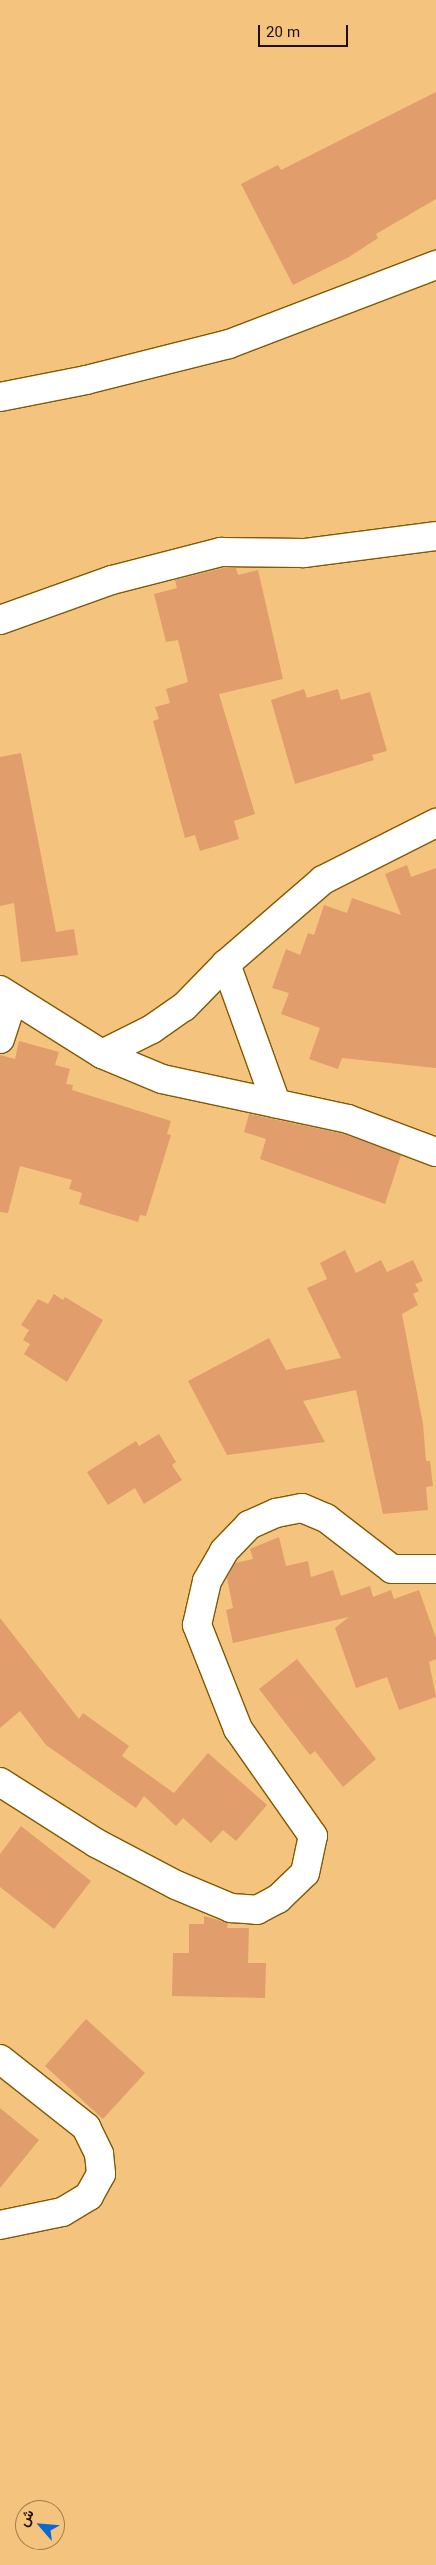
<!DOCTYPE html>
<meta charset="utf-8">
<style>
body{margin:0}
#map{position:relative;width:436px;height:2565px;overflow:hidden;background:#f4c47e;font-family:Georgia,Vazirmatn,serif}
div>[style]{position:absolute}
.building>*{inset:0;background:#e19d6c}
.roads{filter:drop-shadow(1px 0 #825800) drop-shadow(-1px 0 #825800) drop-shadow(0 1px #825800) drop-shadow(0 -1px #825800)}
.minor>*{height:28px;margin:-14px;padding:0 14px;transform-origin:14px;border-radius:14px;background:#fff}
span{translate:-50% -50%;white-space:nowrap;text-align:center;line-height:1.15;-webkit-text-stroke:5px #f4c47e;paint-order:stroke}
.north{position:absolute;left:15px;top:2500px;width:50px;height:50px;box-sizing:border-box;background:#f4c47e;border:1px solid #9e7c4c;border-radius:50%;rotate:297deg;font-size:14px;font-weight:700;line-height:20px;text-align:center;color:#1c0f00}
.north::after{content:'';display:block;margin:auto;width:18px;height:22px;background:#0969d1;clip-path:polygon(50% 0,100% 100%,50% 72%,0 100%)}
.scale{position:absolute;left:258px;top:25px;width:90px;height:22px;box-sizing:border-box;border:2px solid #1c0f00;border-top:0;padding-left:6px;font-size:15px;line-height:18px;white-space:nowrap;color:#1c0f00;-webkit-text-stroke:4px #f4c47e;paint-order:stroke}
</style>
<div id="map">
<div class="building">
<div style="clip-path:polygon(436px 92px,436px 199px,376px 234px,378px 238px,349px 257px,293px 285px,241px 184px,278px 165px,281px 170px)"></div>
<div style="clip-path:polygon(223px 568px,236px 568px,238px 575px,258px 570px,283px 679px,219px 694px,255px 814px,234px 821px,239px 839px,200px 851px,195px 835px,185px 838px,153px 721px,159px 719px,155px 707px,170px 703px,166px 689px,188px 682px,178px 640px,166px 642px,154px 594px,177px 588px,175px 580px)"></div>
<div style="clip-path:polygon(304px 689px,307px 698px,338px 689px,341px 700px,370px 692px,387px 751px,372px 755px,374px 760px,295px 784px,271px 700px)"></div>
<div style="clip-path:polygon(21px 753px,56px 932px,74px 929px,78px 955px,21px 962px,14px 903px,0 906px,0 757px)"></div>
<div style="clip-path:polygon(407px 865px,411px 877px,436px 868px,436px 1068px,342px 1058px,338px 1069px,309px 1059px,320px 1028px,281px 1014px,289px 993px,272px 988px,286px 949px,300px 955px,308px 933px,314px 935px,324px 905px,347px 913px,352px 898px,401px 915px,385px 874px)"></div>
<div style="clip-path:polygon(19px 1041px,59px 1052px,55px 1065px,70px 1069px,66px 1084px,73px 1085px,72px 1090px,171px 1121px,167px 1134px,171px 1135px,146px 1216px,140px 1215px,138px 1222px,79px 1204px,82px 1193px,69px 1189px,72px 1180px,20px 1166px,8px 1213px,0 1212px,0 1055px,15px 1059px)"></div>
<div style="clip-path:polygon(249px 1114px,344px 1134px,401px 1155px,385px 1204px,260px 1159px,266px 1139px,244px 1132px)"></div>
<div style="clip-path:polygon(345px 1250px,356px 1273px,381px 1260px,387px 1272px,413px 1260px,423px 1281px,415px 1284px,419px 1291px,413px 1294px,418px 1305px,402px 1314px,423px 1424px,426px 1461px,430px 1461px,433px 1486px,426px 1487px,428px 1510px,383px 1514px,356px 1390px,303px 1401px,325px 1442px,227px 1455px,188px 1381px,269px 1338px,286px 1370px,341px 1358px,307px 1288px,327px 1279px,320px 1263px)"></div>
<div style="clip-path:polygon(54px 1294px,63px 1300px,65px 1297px,103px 1320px,67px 1382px,24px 1354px,30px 1344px,23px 1340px,29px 1330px,21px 1325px,38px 1299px,48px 1304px)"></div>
<div style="clip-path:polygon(159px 1434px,176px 1462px,172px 1465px,182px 1480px,144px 1504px,135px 1488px,108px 1505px,87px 1472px,136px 1441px,139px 1446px)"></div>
<div style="clip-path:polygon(279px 1537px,286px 1566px,308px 1561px,311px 1577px,333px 1570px,341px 1596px,370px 1586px,373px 1597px,391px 1590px,394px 1599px,419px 1590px,436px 1638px,436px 1659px,429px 1662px,436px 1697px,399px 1710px,387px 1677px,356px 1688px,335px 1628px,349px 1617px,233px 1643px,226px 1610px,233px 1608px,227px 1578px,235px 1563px,253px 1559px,250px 1549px)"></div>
<div style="clip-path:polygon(0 1618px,79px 1719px,83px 1713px,129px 1746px,122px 1756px,174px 1793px,208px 1753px,267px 1805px,236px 1841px,223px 1830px,211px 1843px,183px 1818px,176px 1826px,144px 1796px,136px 1808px,46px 1745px,20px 1711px,0 1728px)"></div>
<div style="clip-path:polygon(297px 1659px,376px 1759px,343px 1787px,315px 1751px,310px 1755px,259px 1689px)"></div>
<div style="clip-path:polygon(21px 1826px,91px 1881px,54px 1929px,0 1887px,0 1854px)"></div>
<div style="clip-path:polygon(204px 1916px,228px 1923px,227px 1928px,249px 1928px,248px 1963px,266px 1963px,265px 1998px,172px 1996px,173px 1953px,189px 1953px,189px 1924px,204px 1924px)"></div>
<div style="clip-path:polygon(86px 2019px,145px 2073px,103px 2119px,45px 2066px)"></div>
<div style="clip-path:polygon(0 2108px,39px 2140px,0 2188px)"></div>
</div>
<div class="roads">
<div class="minor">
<div style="left:0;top:397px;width:88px;rotate:-11.2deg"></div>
<div style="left:86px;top:380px;width:147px;rotate:-14.1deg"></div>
<div style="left:229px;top:344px;width:222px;rotate:-20.9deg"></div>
<div style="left:0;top:620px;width:119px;rotate:-19.7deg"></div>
<div style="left:112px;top:580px;width:113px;rotate:-14.4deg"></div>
<div style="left:221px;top:552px;width:83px;rotate:0.7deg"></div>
<div style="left:304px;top:553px;width:133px;rotate:-7.3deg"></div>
<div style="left:226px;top:964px;width:148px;rotate:70.2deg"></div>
<div style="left:0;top:990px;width:120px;rotate:32.1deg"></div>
<div style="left:102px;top:1054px;width:65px;rotate:22.6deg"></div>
<div style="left:162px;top:1079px;width:190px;rotate:12.1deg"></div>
<div style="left:348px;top:1119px;width:94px;rotate:20.6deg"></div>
<div style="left:0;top:1039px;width:39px;rotate:-72deg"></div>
<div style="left:102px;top:1054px;width:56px;rotate:-26.6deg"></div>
<div style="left:152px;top:1029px;width:39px;rotate:-35deg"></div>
<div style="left:184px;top:1007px;width:60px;rotate:-45.7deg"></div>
<div style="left:226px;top:964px;width:128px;rotate:-40.9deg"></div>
<div style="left:323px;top:880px;width:127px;rotate:-26.8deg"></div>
<div style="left:0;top:1782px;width:114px;rotate:32.4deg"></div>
<div style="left:96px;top:1843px;width:90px;rotate:27.7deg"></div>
<div style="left:176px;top:1885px;width:60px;rotate:22.7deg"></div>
<div style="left:231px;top:1908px;width:26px;rotate:4deg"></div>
<div style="left:257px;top:1910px;width:24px;rotate:-28deg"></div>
<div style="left:278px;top:1899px;width:37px;rotate:-44deg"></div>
<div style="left:305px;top:1873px;width:38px;rotate:-78deg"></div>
<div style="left:313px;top:1836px;width:131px;rotate:-125deg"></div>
<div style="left:238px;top:1729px;width:112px;rotate:-111.5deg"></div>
<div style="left:197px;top:1625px;width:45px;rotate:-77.2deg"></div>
<div style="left:207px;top:1581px;width:34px;rotate:-60deg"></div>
<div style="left:224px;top:1551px;width:36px;rotate:-46deg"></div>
<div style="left:249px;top:1525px;width:30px;rotate:-24deg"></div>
<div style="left:276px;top:1513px;width:26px;rotate:-11deg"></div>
<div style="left:302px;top:1508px;width:26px;rotate:23deg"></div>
<div style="left:326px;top:1518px;width:83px;rotate:37.7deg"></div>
<div style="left:392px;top:1569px;width:44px"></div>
<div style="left:0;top:2059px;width:110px;rotate:38.3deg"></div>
<div style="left:86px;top:2127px;width:30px;rotate:64deg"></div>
<div style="left:99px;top:2154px;width:20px;rotate:84deg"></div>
<div style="left:101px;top:2174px;width:25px;rotate:119deg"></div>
<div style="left:89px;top:2196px;width:31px;rotate:149deg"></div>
<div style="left:62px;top:2212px;width:63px;rotate:168.2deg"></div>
</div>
</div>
<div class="north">ش</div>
<div class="scale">20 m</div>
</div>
